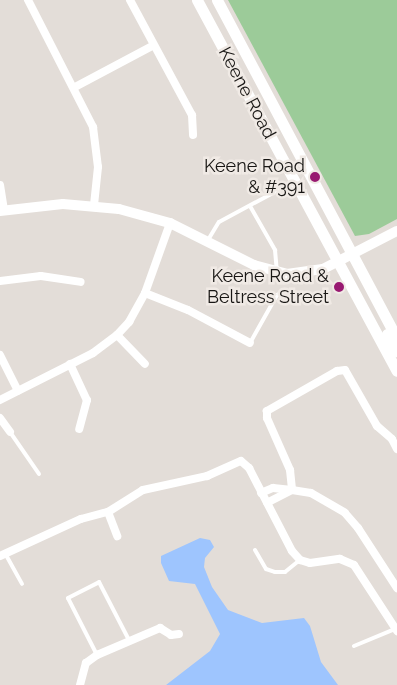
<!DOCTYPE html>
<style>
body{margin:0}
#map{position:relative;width:397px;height:685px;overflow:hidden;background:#e3ddd8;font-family:Raleway,sans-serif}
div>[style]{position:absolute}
.green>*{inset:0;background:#9ccb99}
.water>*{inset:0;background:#9ec5fe}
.service>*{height:4px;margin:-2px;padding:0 2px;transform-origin:2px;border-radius:2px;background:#fff}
.minor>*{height:8px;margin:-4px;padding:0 4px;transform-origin:4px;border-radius:4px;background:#fff}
.tertiary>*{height:10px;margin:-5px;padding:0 5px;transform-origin:5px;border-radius:5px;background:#fff}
.secondary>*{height:11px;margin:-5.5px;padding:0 5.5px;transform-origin:5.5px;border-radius:5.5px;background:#fff}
.dots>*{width:14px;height:14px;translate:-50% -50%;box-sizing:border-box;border:2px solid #f0eae5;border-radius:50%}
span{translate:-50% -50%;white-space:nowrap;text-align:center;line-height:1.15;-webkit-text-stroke:5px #f0eae5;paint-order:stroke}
.street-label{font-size:18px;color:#181614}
.poi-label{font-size:18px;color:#181614}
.right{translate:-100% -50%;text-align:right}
</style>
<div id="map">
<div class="green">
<div style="clip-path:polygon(228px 0,397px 0,397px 219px,369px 234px,355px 236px)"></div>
</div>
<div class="water">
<div style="clip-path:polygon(200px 538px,210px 540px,214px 547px,205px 558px,204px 567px,212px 587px,228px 610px,262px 623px,304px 618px,310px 626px,321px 662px,338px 685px,166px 685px,210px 651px,220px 634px,195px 584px,169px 581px,161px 563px,161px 556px)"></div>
</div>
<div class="service">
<div style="left:250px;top:206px;width:51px;rotate:60.4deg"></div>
<div style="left:275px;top:250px;width:21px;rotate:85deg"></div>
<div style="left:208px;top:240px;width:21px;rotate:-59deg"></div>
<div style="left:219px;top:222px;width:74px;rotate:-28.3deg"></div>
<div style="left:250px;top:343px;width:55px;rotate:-60.6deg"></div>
<div style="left:277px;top:295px;width:7px;rotate:-27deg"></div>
<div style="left:283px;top:292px;width:11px;rotate:27deg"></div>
<div style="left:10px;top:432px;width:51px;rotate:55.4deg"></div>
<div style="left:255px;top:550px;width:22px;rotate:60deg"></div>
<div style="left:266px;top:569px;width:9px;rotate:18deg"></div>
<div style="left:275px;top:572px;width:10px"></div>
<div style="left:285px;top:572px;width:19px;rotate:-39deg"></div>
<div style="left:6px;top:555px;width:33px;rotate:61deg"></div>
<div style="left:354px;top:646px;width:44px;rotate:-22.5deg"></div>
<div style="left:97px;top:655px;width:64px;rotate:-117deg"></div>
<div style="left:68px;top:598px;width:35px;rotate:-27deg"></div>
<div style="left:99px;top:582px;width:65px;rotate:62.7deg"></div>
</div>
<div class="minor">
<div style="left:28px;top:0;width:143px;rotate:62.9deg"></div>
<div style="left:93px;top:127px;width:40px;rotate:82.9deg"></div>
<div style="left:98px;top:167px;width:39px;rotate:96deg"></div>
<div style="left:130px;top:0;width:131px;rotate:61.7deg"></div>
<div style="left:192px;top:115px;width:20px;rotate:87deg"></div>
<div style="left:75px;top:87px;width:89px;rotate:-28deg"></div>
<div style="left:0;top:185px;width:25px;rotate:81deg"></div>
<div style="left:0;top:281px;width:41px;rotate:-7deg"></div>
<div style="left:41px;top:276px;width:40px;rotate:8.5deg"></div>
<div style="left:145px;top:293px;width:46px;rotate:21.6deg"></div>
<div style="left:188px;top:310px;width:70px;rotate:28deg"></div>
<div style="left:117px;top:335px;width:40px;rotate:46deg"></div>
<div style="left:0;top:355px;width:40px;rotate:63.4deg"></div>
<div style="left:70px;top:364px;width:40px;rotate:65deg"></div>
<div style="left:87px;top:400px;width:30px;rotate:105deg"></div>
<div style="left:0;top:400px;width:104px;rotate:-26.8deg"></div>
<div style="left:93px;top:353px;width:30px;rotate:-37deg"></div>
<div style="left:117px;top:335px;width:18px;rotate:-47deg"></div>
<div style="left:129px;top:322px;width:33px;rotate:-61deg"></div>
<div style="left:145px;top:293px;width:74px;rotate:-70.3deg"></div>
<div style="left:0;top:418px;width:17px;rotate:54deg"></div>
<div style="left:397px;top:449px;width:11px;rotate:-117deg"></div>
<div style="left:392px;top:439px;width:20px;rotate:-139deg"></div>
<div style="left:377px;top:426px;width:64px;rotate:-119.7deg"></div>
<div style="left:345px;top:370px;width:8px;rotate:173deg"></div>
<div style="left:337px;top:371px;width:81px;rotate:150.3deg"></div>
<div style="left:267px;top:411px;width:7px;rotate:90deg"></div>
<div style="left:267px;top:418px;width:57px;rotate:66.1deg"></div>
<div style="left:290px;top:470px;width:20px;rotate:84deg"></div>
<div style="left:292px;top:490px;width:19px;rotate:9deg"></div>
<div style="left:311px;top:493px;width:39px;rotate:30deg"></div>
<div style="left:345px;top:513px;width:20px;rotate:49deg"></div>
<div style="left:358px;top:528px;width:72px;rotate:57deg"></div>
<div style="left:261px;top:493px;width:13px;rotate:-23deg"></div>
<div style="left:273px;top:488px;width:19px;rotate:6deg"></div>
<div style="left:292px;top:490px;width:28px;rotate:153deg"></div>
<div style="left:108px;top:512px;width:26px;rotate:69deg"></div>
<div style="left:0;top:556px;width:89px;rotate:-24.6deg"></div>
<div style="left:81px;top:519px;width:28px;rotate:-15deg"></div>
<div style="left:108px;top:512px;width:41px;rotate:-32.2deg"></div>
<div style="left:143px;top:490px;width:66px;rotate:-12.3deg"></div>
<div style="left:207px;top:476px;width:37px;rotate:-24deg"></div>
<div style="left:241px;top:461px;width:11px;rotate:41deg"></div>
<div style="left:249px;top:468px;width:93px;rotate:62.6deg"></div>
<div style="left:292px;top:551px;width:12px;rotate:48deg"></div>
<div style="left:300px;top:560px;width:10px;rotate:17deg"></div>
<div style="left:310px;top:563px;width:30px;rotate:-8deg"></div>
<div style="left:340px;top:559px;width:15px;rotate:23deg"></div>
<div style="left:354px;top:565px;width:79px;rotate:56.9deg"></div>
<div style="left:80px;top:685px;width:23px;rotate:-75deg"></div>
<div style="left:86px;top:663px;width:14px;rotate:-36deg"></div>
<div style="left:97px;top:655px;width:69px;rotate:-23.2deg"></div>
<div style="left:160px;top:628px;width:13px;rotate:32deg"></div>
<div style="left:171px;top:635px;width:8px;rotate:-7deg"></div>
</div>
<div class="tertiary">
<div style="left:0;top:211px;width:63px;rotate:-6.3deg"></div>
<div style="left:63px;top:204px;width:56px;rotate:5.1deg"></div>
<div style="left:119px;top:209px;width:53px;rotate:15.4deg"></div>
<div style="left:170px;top:223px;width:94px;rotate:26.6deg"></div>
<div style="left:254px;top:265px;width:34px;rotate:15deg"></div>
<div style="left:287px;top:274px;width:36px;rotate:-8deg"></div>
<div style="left:323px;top:269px;width:83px;rotate:-27.2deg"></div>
</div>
<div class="secondary">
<div style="left:197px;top:0;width:421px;rotate:61.7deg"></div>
<div style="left:217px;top:0;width:384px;rotate:62deg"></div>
<div style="left:387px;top:334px;width:20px;rotate:60deg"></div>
</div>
<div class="dots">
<div style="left:315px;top:177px;background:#981971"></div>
<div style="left:339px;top:287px;background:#981971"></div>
</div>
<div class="street-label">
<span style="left:247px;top:93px;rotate:62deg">Keene Road</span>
</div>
<div class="poi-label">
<span class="right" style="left:305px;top:177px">Keene Road<br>&amp; #391</span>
<span class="right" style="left:329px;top:287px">Keene Road &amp;<br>Beltress Street</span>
</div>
</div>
